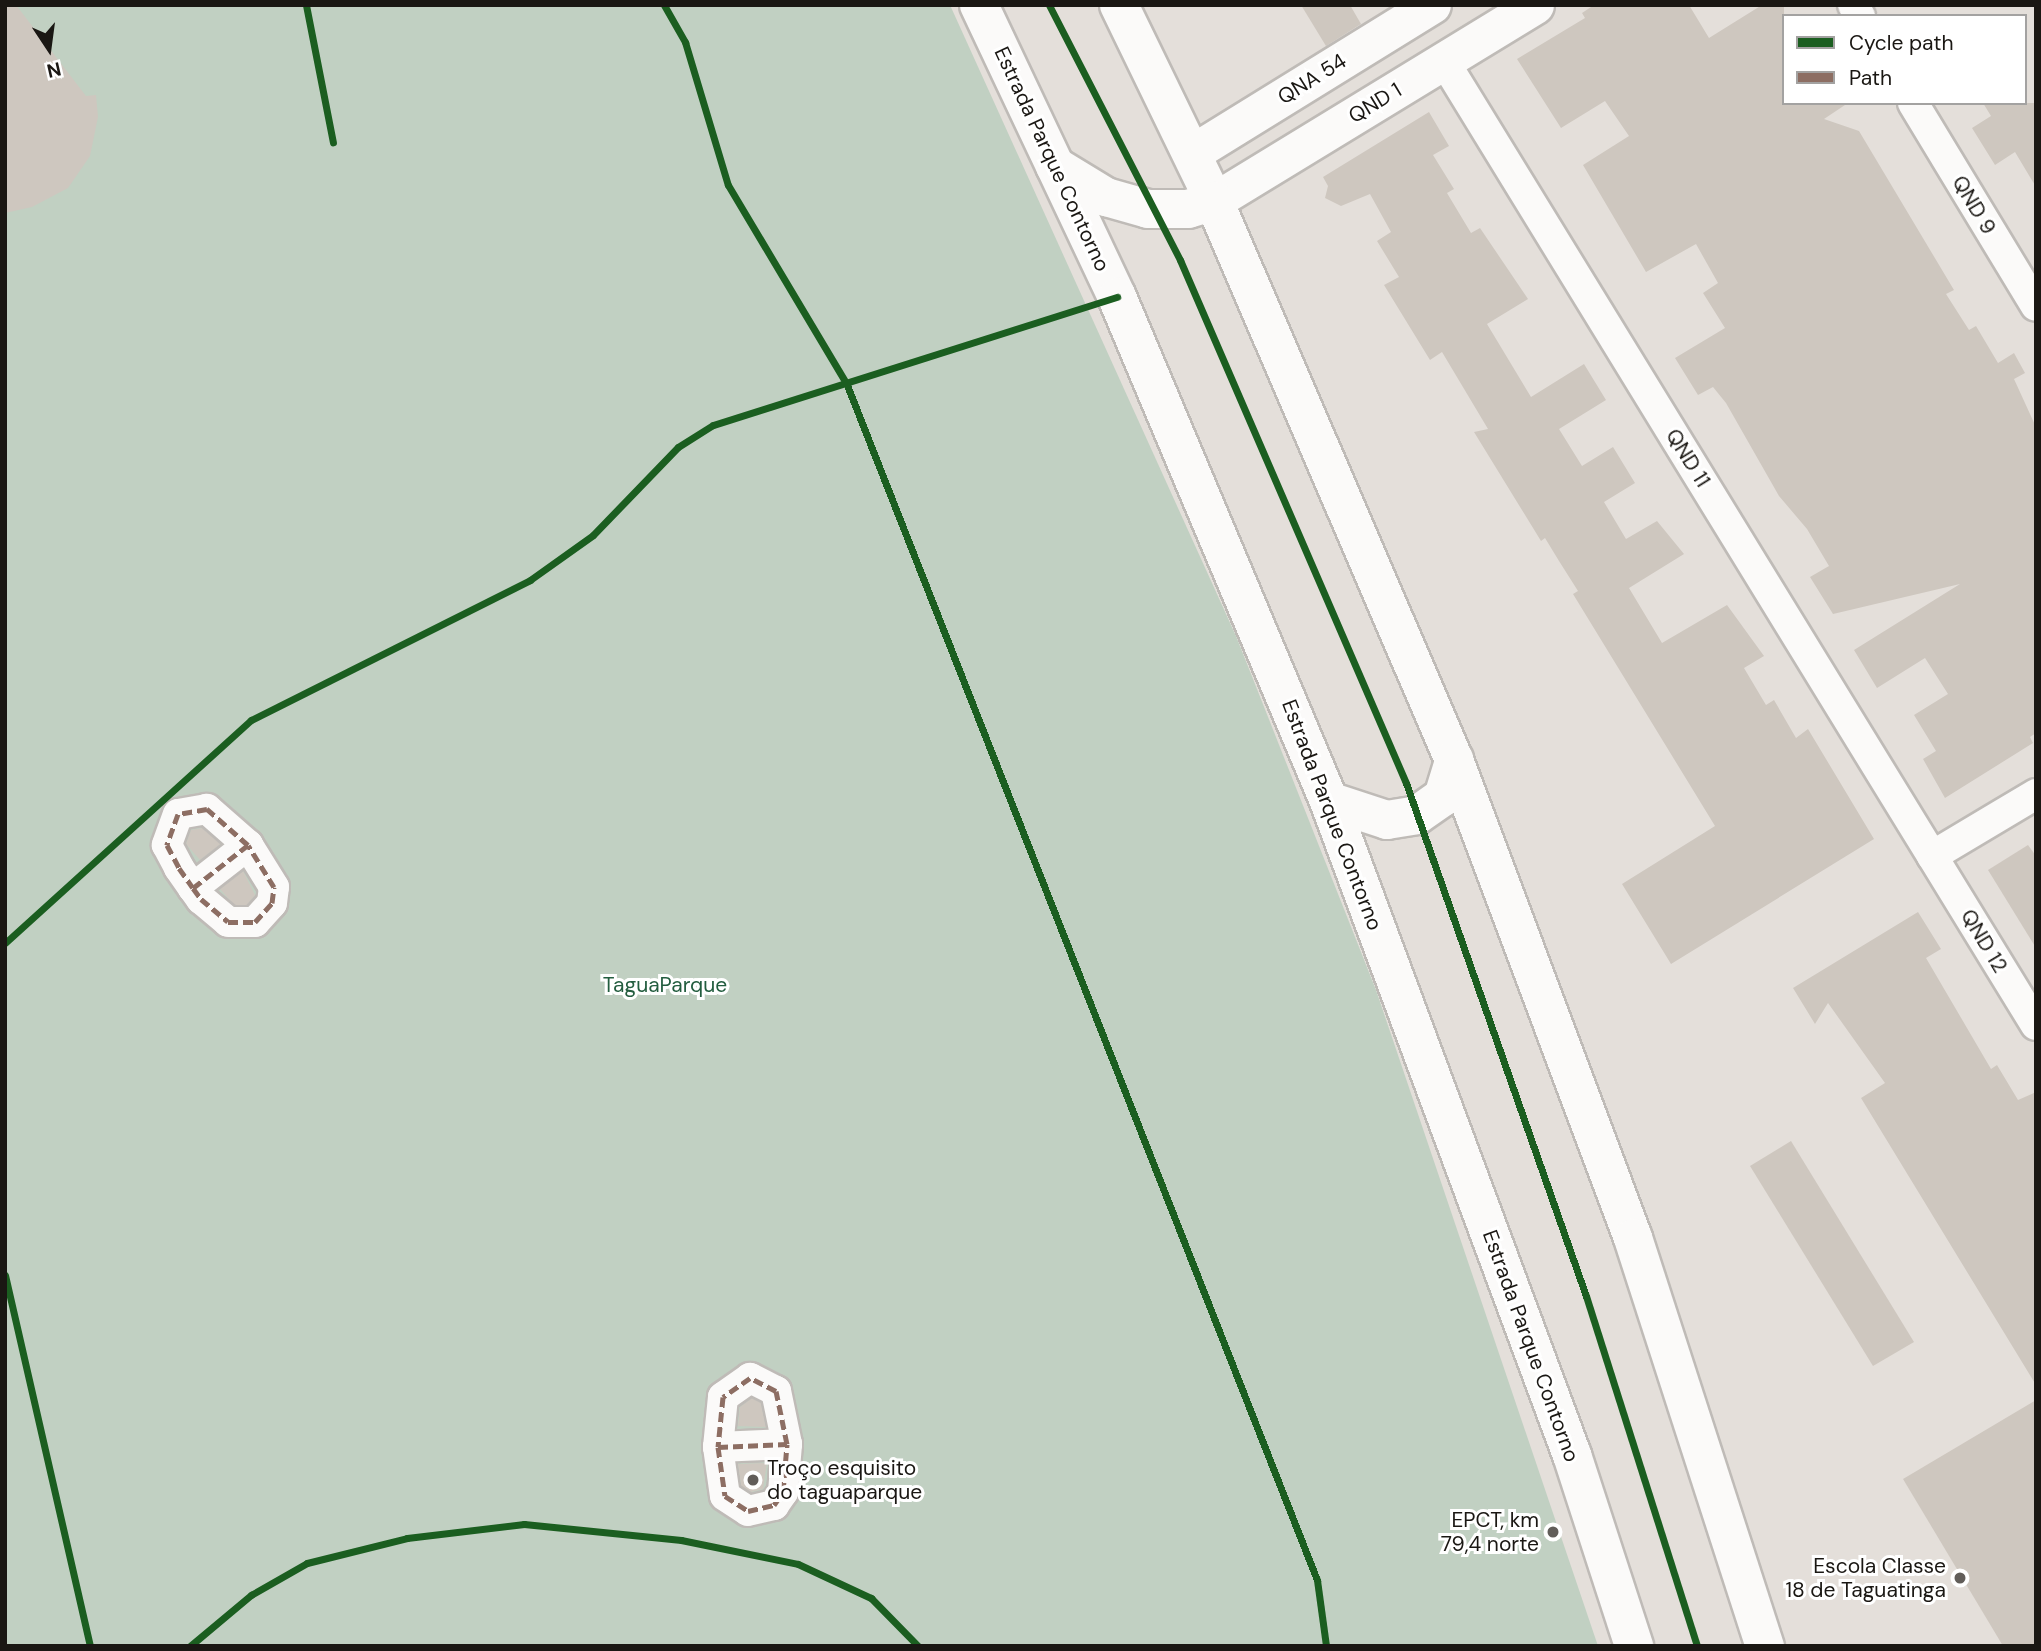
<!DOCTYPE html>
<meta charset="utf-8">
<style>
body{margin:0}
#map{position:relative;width:2041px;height:1651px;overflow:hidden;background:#e4dfda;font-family:"DM Sans",sans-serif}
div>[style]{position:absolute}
.green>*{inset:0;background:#c1d0c2}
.building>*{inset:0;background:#cec7bf}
.roads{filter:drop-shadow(2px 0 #bfbbb7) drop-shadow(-2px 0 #bfbbb7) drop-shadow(0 2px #bfbbb7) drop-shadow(0 -2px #bfbbb7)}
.minor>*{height:30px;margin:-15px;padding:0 15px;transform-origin:15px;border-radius:15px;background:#fbfaf9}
.major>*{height:37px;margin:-18.5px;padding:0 18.5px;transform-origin:18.5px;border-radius:18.5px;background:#fbfaf9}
.highway>*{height:38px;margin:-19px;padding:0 19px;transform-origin:19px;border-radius:19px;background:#fbfaf9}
.quiet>*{height:5px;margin-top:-2.5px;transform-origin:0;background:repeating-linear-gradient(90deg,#8d6e63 0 10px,transparent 0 15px)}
.cycleway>*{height:7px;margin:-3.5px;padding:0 3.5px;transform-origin:3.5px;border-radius:3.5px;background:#1b5e20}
.dots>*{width:19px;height:19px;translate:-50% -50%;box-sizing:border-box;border:4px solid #fff;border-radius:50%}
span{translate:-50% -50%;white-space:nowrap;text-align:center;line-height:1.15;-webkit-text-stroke:6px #fff;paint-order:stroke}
.street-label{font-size:21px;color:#1a1713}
.park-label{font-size:21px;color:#235d3f}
.poi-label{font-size:21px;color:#1a1713}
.left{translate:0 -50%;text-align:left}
.right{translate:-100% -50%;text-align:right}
.frame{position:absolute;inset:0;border:7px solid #1a1713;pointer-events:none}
.legend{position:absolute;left:1782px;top:14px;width:245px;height:91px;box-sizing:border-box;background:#fff;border:2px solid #a3a2a1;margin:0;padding:9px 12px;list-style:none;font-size:21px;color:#1a1713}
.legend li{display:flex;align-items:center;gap:14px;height:35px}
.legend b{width:35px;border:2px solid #a3a2a1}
.north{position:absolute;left:14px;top:14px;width:70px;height:70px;-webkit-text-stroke:5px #fff;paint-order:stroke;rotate:167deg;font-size:19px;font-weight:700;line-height:28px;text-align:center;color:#1a1713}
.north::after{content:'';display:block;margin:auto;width:24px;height:32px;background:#1a1713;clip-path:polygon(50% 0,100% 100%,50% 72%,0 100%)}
</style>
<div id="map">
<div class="green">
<div style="clip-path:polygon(5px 5px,950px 5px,1236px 636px,1376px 990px,1598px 1646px,5px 1646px)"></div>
</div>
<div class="building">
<div style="clip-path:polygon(5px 5px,16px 5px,86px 96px,96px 95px,98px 117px,90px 156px,68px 188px,32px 207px,5px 213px)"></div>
<div style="clip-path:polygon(1301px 5px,1350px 5px,1361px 24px,1326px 46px)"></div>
<div style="clip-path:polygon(1594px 5px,1689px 5px,1709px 38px,1762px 5px,1784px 5px,1784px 103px,1848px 103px,1824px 119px,1859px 131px,1954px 290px,1946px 294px,1969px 330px,1976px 326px,1998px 363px,2014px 353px,2025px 373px,2014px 379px,2036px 427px,2036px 733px,2030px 737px,2033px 743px,1945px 798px,1923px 759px,1936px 751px,1914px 715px,1948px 694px,1925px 658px,1877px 688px,1854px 650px,1960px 584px,1833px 614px,1810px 577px,1829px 566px,1807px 529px,1779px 496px,1726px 403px,1713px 387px,1698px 395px,1675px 358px,1725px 328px,1703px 293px,1718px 283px,1696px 244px,1646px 272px,1583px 165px,1629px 136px,1605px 101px,1561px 128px,1517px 59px,1585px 18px,1582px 13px)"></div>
<div style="clip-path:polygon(1983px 103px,2036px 103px,2036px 187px,2015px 152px,1995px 165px,1972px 128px,1991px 116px)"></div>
<div style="clip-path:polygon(1429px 112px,1449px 146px,1433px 155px,1454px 189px,1447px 193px,1471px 233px,1480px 228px,1528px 299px,1487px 324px,1531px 397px,1584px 364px,1606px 400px,1559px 429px,1582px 466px,1613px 447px,1635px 483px,1604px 502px,1626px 539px,1657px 521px,1684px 554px,1629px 588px,1662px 643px,1727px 605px,1764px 656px,1744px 668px,1766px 705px,1774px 700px,1796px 738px,1808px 729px,1874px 839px,1671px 964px,1622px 884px,1715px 826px,1573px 594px,1578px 591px,1559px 561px,1545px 538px,1541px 541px,1474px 432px,1488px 429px,1442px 352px,1430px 360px,1384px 285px,1399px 277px,1377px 241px,1391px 232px,1370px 194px,1341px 206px,1325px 198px,1328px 186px,1323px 177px)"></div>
<div style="clip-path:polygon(202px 828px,221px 844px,200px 860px,186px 844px,191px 830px)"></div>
<div style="clip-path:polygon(2028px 845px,2036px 856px,2036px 948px,1988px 870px)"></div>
<div style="clip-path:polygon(243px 871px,255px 895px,247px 905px,234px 905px,220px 889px)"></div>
<div style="clip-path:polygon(1918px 912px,1941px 949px,1926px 958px,1991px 1069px,1997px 1065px,2018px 1100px,2036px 1092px,2036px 1385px,1861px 1098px,1885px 1083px,1828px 1003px,1815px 1024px,1793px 988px)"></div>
<div style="clip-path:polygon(1791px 1141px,1914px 1342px,1873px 1366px,1750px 1166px)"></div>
<div style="clip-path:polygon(752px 1398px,761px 1403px,766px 1427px,738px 1426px,740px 1407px)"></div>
<div style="clip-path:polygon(2036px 1400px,2036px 1646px,2003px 1646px,1903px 1479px)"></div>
<div style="clip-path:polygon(767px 1463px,763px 1489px,751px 1492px,741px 1486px,738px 1464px)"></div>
</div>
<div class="roads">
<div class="minor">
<div style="left:1853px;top:5px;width:13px;rotate:58deg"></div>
<div style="left:1444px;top:61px;width:1131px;rotate:58.45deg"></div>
<div style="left:1913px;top:103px;width:237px;rotate:58.8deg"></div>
<div style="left:1932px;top:856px;width:121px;rotate:-30.8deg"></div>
<div style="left:193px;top:888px;width:70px;rotate:-38deg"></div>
<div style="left:248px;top:845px;width:55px;rotate:-138.7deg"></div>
<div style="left:207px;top:809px;width:29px;rotate:170deg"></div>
<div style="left:178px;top:814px;width:33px;rotate:110deg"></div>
<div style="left:167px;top:845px;width:26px;rotate:62deg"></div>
<div style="left:179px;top:868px;width:24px;rotate:55deg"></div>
<div style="left:193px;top:888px;width:14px;rotate:54deg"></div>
<div style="left:201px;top:899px;width:35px;rotate:40deg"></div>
<div style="left:228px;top:922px;width:27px"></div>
<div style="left:255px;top:922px;width:25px;rotate:-48deg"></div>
<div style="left:272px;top:903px;width:16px;rotate:-83deg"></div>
<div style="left:274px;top:887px;width:49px;rotate:-121.8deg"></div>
<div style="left:718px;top:1447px;width:69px;rotate:-2.5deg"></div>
<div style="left:787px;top:1444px;width:54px;rotate:-101.7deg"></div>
<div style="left:776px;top:1391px;width:29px;rotate:-153deg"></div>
<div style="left:750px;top:1378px;width:33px;rotate:145deg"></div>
<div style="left:723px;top:1397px;width:50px;rotate:95.7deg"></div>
<div style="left:718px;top:1447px;width:49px;rotate:81.9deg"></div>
<div style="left:725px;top:1496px;width:27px;rotate:33deg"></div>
<div style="left:748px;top:1511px;width:27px;rotate:-13deg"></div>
<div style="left:774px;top:1505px;width:16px;rotate:-55deg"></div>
<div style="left:783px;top:1492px;width:48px;rotate:-85.2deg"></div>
</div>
<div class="major">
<div style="left:1192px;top:153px;width:282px;rotate:-31.7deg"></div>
<div style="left:1214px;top:201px;width:376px;rotate:-31.4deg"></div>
</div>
<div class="highway">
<div style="left:979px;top:5px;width:323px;rotate:64.7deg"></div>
<div style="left:1117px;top:297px;width:547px;rotate:67.19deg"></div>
<div style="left:1329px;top:801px;width:698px;rotate:69.62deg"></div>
<div style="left:1572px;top:1455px;width:201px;rotate:72deg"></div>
<div style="left:1119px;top:5px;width:218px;rotate:64.1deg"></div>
<div style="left:1214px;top:201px;width:608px;rotate:66.76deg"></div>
<div style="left:1454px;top:760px;width:510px;rotate:69.47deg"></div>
<div style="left:1633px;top:1238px;width:429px;rotate:72.1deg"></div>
<div style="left:1055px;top:166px;width:60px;rotate:31.3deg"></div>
<div style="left:1106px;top:197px;width:44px;rotate:15.9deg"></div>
<div style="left:1148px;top:209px;width:40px"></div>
<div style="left:1188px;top:209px;width:27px;rotate:-17deg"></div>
<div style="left:1329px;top:801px;width:61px;rotate:18.1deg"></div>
<div style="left:1387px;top:820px;width:30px;rotate:-9deg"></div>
<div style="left:1417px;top:815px;width:32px;rotate:-35deg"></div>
<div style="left:1443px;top:797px;width:39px;rotate:-73deg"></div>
</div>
</div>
<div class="quiet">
<div style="left:193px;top:888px;width:70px;rotate:-38deg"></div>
<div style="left:248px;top:845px;width:55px;rotate:-138.7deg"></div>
<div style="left:207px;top:809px;width:29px;rotate:170deg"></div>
<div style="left:178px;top:814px;width:33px;rotate:110deg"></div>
<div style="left:167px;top:845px;width:26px;rotate:62deg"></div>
<div style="left:179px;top:868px;width:24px;rotate:55deg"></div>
<div style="left:193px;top:888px;width:14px;rotate:54deg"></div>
<div style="left:201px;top:899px;width:35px;rotate:40deg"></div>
<div style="left:228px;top:922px;width:27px"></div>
<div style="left:255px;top:922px;width:25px;rotate:-48deg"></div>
<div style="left:272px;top:903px;width:16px;rotate:-83deg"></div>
<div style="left:274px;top:887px;width:49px;rotate:-121.8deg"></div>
<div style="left:718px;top:1447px;width:69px;rotate:-2.5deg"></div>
<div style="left:787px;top:1444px;width:54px;rotate:-101.7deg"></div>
<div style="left:776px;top:1391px;width:29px;rotate:-153deg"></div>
<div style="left:750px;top:1378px;width:33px;rotate:145deg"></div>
<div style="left:723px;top:1397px;width:50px;rotate:95.7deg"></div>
<div style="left:718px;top:1447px;width:49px;rotate:81.9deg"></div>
<div style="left:725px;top:1496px;width:27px;rotate:33deg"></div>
<div style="left:748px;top:1511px;width:27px;rotate:-13deg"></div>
<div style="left:774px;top:1505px;width:16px;rotate:-55deg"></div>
<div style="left:783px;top:1492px;width:48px;rotate:-85.2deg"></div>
</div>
<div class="cycleway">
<div style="left:306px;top:5px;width:140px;rotate:78.9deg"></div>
<div style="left:664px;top:5px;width:43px;rotate:60.4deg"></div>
<div style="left:685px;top:42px;width:149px;rotate:73.3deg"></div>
<div style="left:728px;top:185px;width:233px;rotate:59.2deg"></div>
<div style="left:847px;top:385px;width:1284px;rotate:68.53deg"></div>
<div style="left:1317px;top:1580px;width:67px;rotate:82.2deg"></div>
<div style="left:1049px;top:5px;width:287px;rotate:62.8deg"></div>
<div style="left:1180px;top:260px;width:570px;rotate:66.63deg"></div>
<div style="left:1406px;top:783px;width:544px;rotate:70.67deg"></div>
<div style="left:1586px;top:1296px;width:367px;rotate:72.4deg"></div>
<div style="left:5px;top:943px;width:332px;rotate:-42.2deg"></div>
<div style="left:251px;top:720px;width:312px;rotate:-26.6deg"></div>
<div style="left:530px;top:580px;width:77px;rotate:-35.5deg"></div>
<div style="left:593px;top:535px;width:122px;rotate:-46deg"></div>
<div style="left:678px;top:447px;width:41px;rotate:-32.2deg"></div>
<div style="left:713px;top:425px;width:424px;rotate:-17.6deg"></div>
<div style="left:5px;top:1275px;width:381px;rotate:77.1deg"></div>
<div style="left:190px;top:1646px;width:80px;rotate:-39.9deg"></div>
<div style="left:251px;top:1595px;width:64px;rotate:-29.7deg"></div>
<div style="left:307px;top:1563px;width:103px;rotate:-14deg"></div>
<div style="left:407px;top:1538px;width:118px;rotate:-6.8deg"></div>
<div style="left:524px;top:1524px;width:158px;rotate:5.8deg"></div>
<div style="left:681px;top:1540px;width:119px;rotate:11.6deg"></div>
<div style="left:798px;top:1564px;width:81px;rotate:25deg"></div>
<div style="left:871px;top:1598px;width:67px;rotate:45.6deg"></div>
</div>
<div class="dots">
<div style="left:753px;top:1480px;background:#615d59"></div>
<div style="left:1553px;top:1532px;background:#615d59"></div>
<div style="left:1960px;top:1578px;background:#615d59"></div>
</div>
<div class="street-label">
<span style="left:1312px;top:79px;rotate:-32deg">QNA 54</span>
<span style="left:1375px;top:103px;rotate:-31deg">QND 1</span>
<span style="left:1052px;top:159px;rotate:65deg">Estrada Parque Contorno</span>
<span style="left:1974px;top:205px;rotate:59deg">QND 9</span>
<span style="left:1688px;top:458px;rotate:58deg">QND 11</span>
<span style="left:1332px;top:815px;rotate:69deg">Estrada Parque Contorno</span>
<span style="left:1984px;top:941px;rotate:59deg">QND 12</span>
<span style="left:1531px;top:1346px;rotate:70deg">Estrada Parque Contorno</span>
</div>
<div class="park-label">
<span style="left:665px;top:985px">TaguaParque</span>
</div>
<div class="poi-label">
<span class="left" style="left:767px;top:1480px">Troço esquisito<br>do taguaparque</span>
<span class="right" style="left:1539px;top:1532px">EPCT, km<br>79,4 norte</span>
<span class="right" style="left:1946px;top:1578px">Escola Classe<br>18 de Taguatinga</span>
</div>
<div class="frame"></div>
<ul class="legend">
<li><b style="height:9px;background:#1b5e20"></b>Cycle path</li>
<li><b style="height:9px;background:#8d6e63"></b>Path</li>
</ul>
<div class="north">N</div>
</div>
